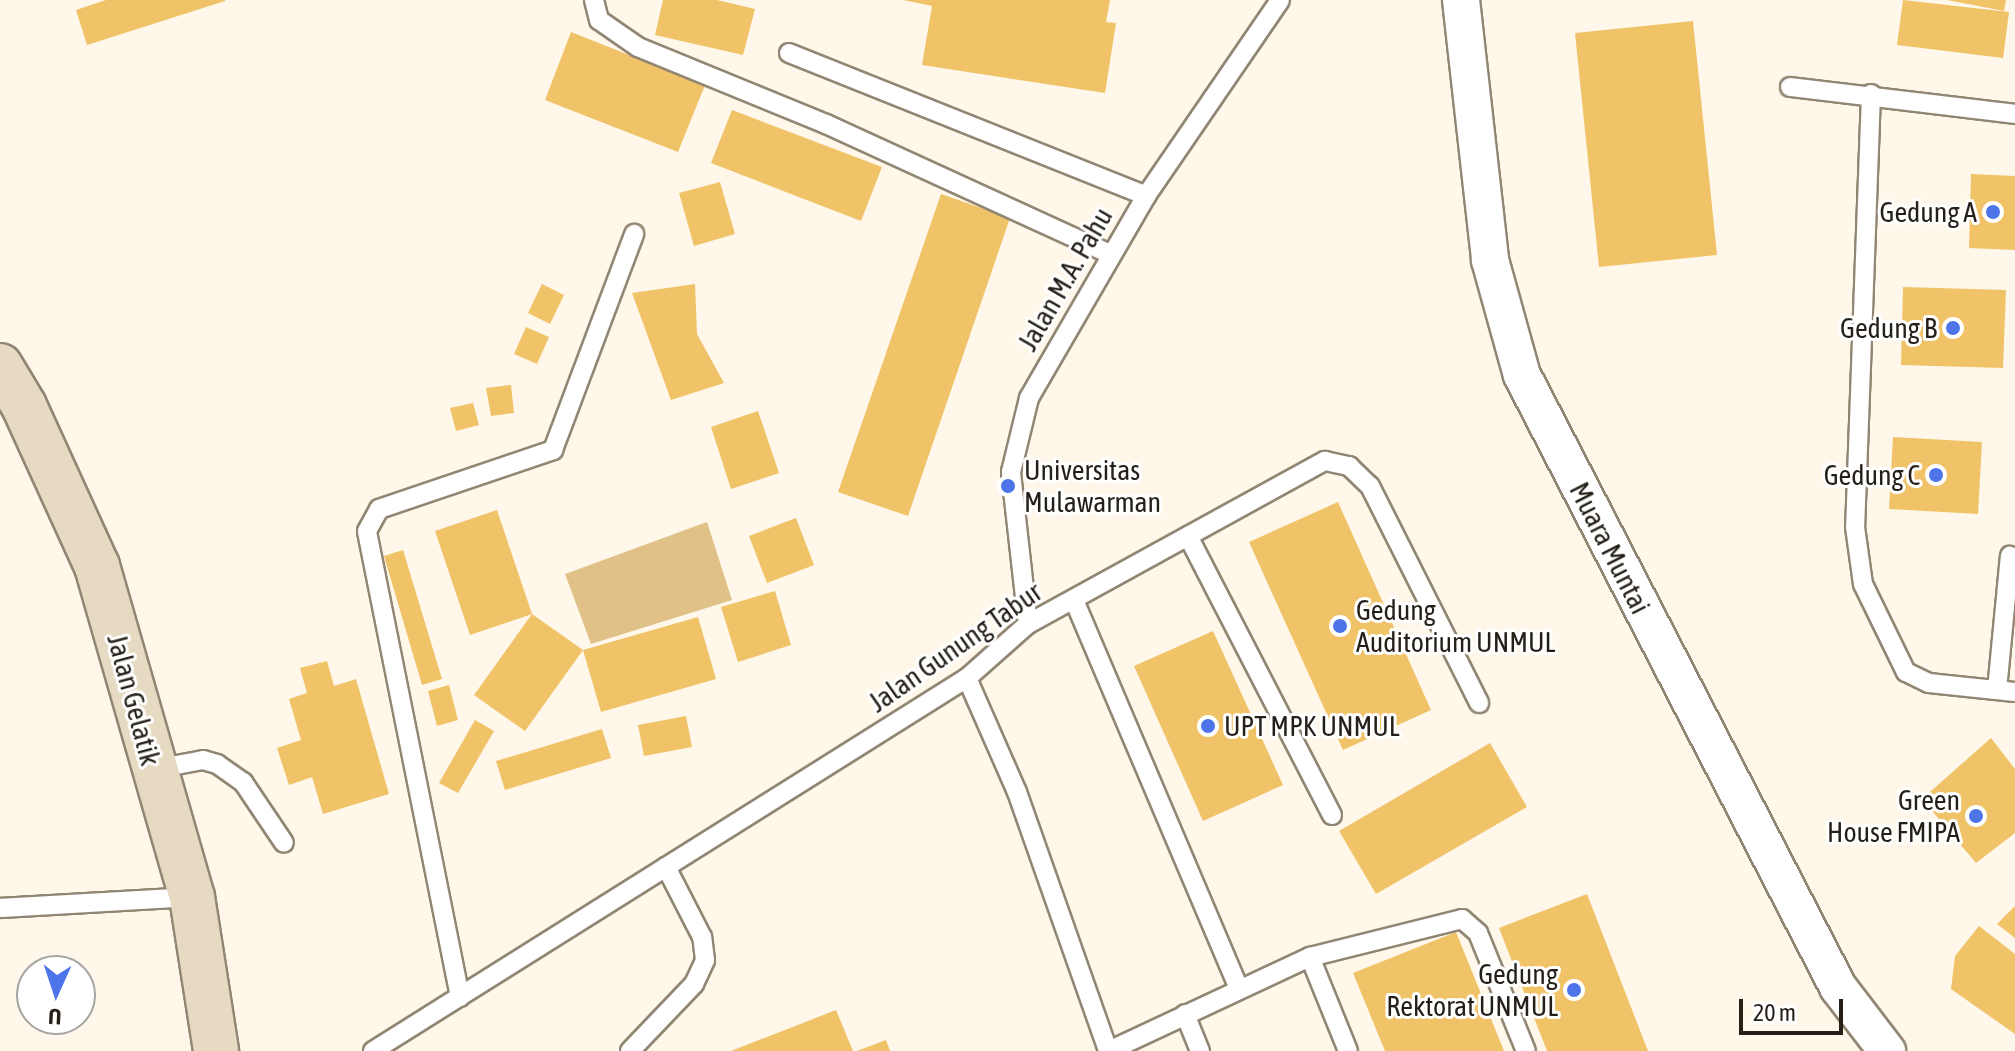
<!DOCTYPE html>
<style>
body{margin:0}
#map{position:relative;width:2015px;height:1051px;overflow:hidden;background:#fef7ea;font-family:"Asap Condensed",sans-serif}
div>[style]{position:absolute}
.green>*{inset:0;background:#e0c288}
.building>*{inset:0;background:#f1c368}
.roads{filter:drop-shadow(2px 0 #918673) drop-shadow(-2px 0 #918673) drop-shadow(0 2px #918673) drop-shadow(0 -2px #918673)}
.lane>*{height:18px;margin:-9px;padding:0 9px;transform-origin:9px;border-radius:9px;background:#fff}
.street>*{height:36px;margin:-18px;padding:0 18px;transform-origin:18px;border-radius:18px;background:#fff}
.secondary>*{height:44px;margin:-22px;padding:0 22px;transform-origin:22px;border-radius:22px;background:#e6dac2}
.dots>*{width:22px;height:22px;translate:-50% -50%;box-sizing:border-box;border:4px solid #fff;border-radius:50%}
span{translate:-50% -50%;white-space:nowrap;text-align:center;line-height:1.15;-webkit-text-stroke:6px #fff;paint-order:stroke}
.poi-label{font-size:28px;color:#241f18}
.right{translate:-100% -50%;text-align:right}
.left{translate:0 -50%;text-align:left}
.street-label{font-size:28px;color:#241f18}
.north{position:absolute;left:16px;top:955px;width:80px;height:80px;box-sizing:border-box;background:#fff;border:2px solid #a7a5a3;border-radius:50%;rotate:183deg;font-size:22px;font-weight:700;line-height:32px;text-align:center;color:#241f18}
.north::after{content:'';display:block;margin:auto;width:28px;height:36px;background:#4d74e8;clip-path:polygon(50% 0,100% 100%,50% 72%,0 100%)}
.scale{position:absolute;left:1739px;top:999px;width:104px;height:36px;box-sizing:border-box;border:4px solid #241f18;border-top:0;padding-left:10px;font-size:24px;line-height:28px;white-space:nowrap;color:#241f18;-webkit-text-stroke:6px #fff;paint-order:stroke}
</style>
<div id="map">
<div class="green">
<div style="clip-path:polygon(707px 522px,732px 600px,591px 644px,565px 574px)"></div>
</div>
<div class="building">
<div style="clip-path:polygon(106px 0,225px 0,225px 1px,87px 45px,76px 10px)"></div>
<div style="clip-path:polygon(663px 0,717px 0,755px 9px,743px 55px,655px 35px)"></div>
<div style="clip-path:polygon(903px 0,1110px 0,1106px 22px,1116px 23px,1105px 93px,922px 65px,932px 6px)"></div>
<div style="clip-path:polygon(1903px 0,2009px 12px,2003px 58px,1897px 45px)"></div>
<div style="clip-path:polygon(1947px 0,2006px 0,2004px 11px)"></div>
<div style="clip-path:polygon(1693px 21px,1717px 255px,1599px 267px,1575px 33px)"></div>
<div style="clip-path:polygon(571px 32px,705px 85px,678px 152px,545px 100px)"></div>
<div style="clip-path:polygon(732px 110px,882px 167px,861px 221px,711px 163px)"></div>
<div style="clip-path:polygon(1971px 174px,2015px 176px,2015px 250px,1969px 248px)"></div>
<div style="clip-path:polygon(720px 182px,735px 234px,694px 246px,679px 193px)"></div>
<div style="clip-path:polygon(941px 194px,1010px 218px,908px 516px,838px 492px)"></div>
<div style="clip-path:polygon(542px 284px,564px 295px,550px 324px,528px 313px)"></div>
<div style="clip-path:polygon(695px 284px,697px 334px,724px 383px,671px 400px,632px 293px)"></div>
<div style="clip-path:polygon(1903px 287px,2006px 290px,2003px 368px,1901px 365px)"></div>
<div style="clip-path:polygon(526px 327px,549px 337px,537px 364px,514px 354px)"></div>
<div style="clip-path:polygon(511px 385px,514px 413px,491px 416px,486px 388px)"></div>
<div style="clip-path:polygon(473px 403px,479px 425px,456px 431px,450px 408px)"></div>
<div style="clip-path:polygon(758px 411px,779px 473px,731px 489px,711px 427px)"></div>
<div style="clip-path:polygon(1893px 437px,1982px 442px,1978px 514px,1889px 509px)"></div>
<div style="clip-path:polygon(1338px 502px,1431px 710px,1343px 750px,1249px 542px)"></div>
<div style="clip-path:polygon(497px 510px,532px 614px,470px 635px,435px 531px)"></div>
<div style="clip-path:polygon(796px 518px,814px 565px,767px 583px,749px 536px)"></div>
<div style="clip-path:polygon(403px 550px,442px 679px,422px 685px,384px 556px)"></div>
<div style="clip-path:polygon(775px 591px,791px 645px,738px 662px,721px 607px)"></div>
<div style="clip-path:polygon(532px 614px,583px 650px,698px 617px,716px 679px,601px 712px,583px 650px,525px 731px,474px 695px)"></div>
<div style="clip-path:polygon(1213px 631px,1283px 785px,1203px 821px,1134px 666px)"></div>
<div style="clip-path:polygon(327px 661px,334px 686px,356px 679px,389px 794px,323px 814px,312px 777px,289px 785px,277px 748px,301px 740px,289px 699px,307px 693px,300px 668px)"></div>
<div style="clip-path:polygon(449px 685px,458px 720px,437px 726px,428px 691px)"></div>
<div style="clip-path:polygon(686px 716px,692px 747px,644px 756px,638px 725px)"></div>
<div style="clip-path:polygon(475px 720px,494px 731px,458px 793px,439px 783px)"></div>
<div style="clip-path:polygon(602px 729px,611px 758px,505px 790px,496px 761px)"></div>
<div style="clip-path:polygon(1991px 738px,2015px 769px,2015px 833px,1976px 863px,1922px 799px)"></div>
<div style="clip-path:polygon(1490px 743px,1527px 807px,1376px 894px,1339px 831px)"></div>
<div style="clip-path:polygon(1587px 894px,1648px 1051px,1547px 1051px,1499px 928px)"></div>
<div style="clip-path:polygon(2015px 906px,2015px 938px,1997px 924px)"></div>
<div style="clip-path:polygon(1979px 926px,2015px 954px,2015px 1034px,1951px 989px,1955px 956px)"></div>
<div style="clip-path:polygon(1456px 932px,1504px 1051px,1385px 1051px,1353px 973px)"></div>
<div style="clip-path:polygon(836px 1010px,853px 1051px,731px 1051px)"></div>
<div style="clip-path:polygon(886px 1040px,890px 1051px,857px 1051px)"></div>
</div>
<div class="roads">
<div class="lane">
<div style="left:594px;top:0;width:21px;rotate:76deg"></div>
<div style="left:599px;top:20px;width:47px;rotate:34.7deg"></div>
<div style="left:638px;top:47px;width:203px;rotate:22.3deg"></div>
<div style="left:826px;top:124px;width:312px;rotate:24.6deg"></div>
<div style="left:789px;top:53px;width:385px;rotate:21.8deg"></div>
<div style="left:1790px;top:87px;width:227px;rotate:6.8deg"></div>
<div style="left:1871px;top:94px;width:433px;rotate:92.1deg"></div>
<div style="left:1855px;top:527px;width:58px;rotate:82deg"></div>
<div style="left:1863px;top:584px;width:98px;rotate:64deg"></div>
<div style="left:1906px;top:672px;width:25px;rotate:26deg"></div>
<div style="left:1929px;top:683px;width:86px;rotate:6deg"></div>
<div style="left:1188px;top:536px;width:314px;rotate:62.7deg"></div>
<div style="left:1074px;top:600px;width:422px;rotate:67deg"></div>
<div style="left:1028px;top:624px;width:153px;rotate:-96.4deg"></div>
<div style="left:1011px;top:472px;width:76px;rotate:-76.3deg"></div>
<div style="left:1029px;top:398px;width:233px;rotate:-59.9deg"></div>
<div style="left:1146px;top:196px;width:237px;rotate:-55.6deg"></div>
<div style="left:967px;top:678px;width:124px;rotate:66.3deg"></div>
<div style="left:1017px;top:792px;width:275px;rotate:70.6deg"></div>
<div style="left:1997px;top:690px;width:135px;rotate:-84.5deg"></div>
<div style="left:155px;top:769px;width:49px;rotate:-10.6deg"></div>
<div style="left:203px;top:760px;width:15px;rotate:16deg"></div>
<div style="left:217px;top:764px;width:32px;rotate:35deg"></div>
<div style="left:243px;top:782px;width:73px;rotate:56.1deg"></div>
<div style="left:0;top:908px;width:192px;rotate:-3.3deg"></div>
<div style="left:1310px;top:957px;width:101px;rotate:68deg"></div>
<div style="left:460px;top:997px;width:475px;rotate:-101.3deg"></div>
<div style="left:367px;top:531px;width:25px;rotate:-61deg"></div>
<div style="left:379px;top:509px;width:184px;rotate:-18.7deg"></div>
<div style="left:553px;top:450px;width:231px;rotate:-69.4deg"></div>
<div style="left:1185px;top:1014px;width:40px;rotate:68deg"></div>
<div style="left:373px;top:1051px;width:701px;rotate:-32.13deg"></div>
<div style="left:967px;top:678px;width:81px;rotate:-41.5deg"></div>
<div style="left:1028px;top:624px;width:339px;rotate:-28.8deg"></div>
<div style="left:1325px;top:461px;width:25px;rotate:12deg"></div>
<div style="left:1349px;top:466px;width:29px;rotate:44deg"></div>
<div style="left:1370px;top:486px;width:243px;rotate:63.3deg"></div>
<div style="left:630px;top:1051px;width:93px;rotate:-46.3deg"></div>
<div style="left:694px;top:984px;width:26px;rotate:-65deg"></div>
<div style="left:705px;top:960px;width:23px;rotate:-97deg"></div>
<div style="left:702px;top:937px;width:79px;rotate:-117.2deg"></div>
<div style="left:1109px;top:1051px;width:222px;rotate:-25.1deg"></div>
<div style="left:1310px;top:957px;width:157px;rotate:-14deg"></div>
<div style="left:1462px;top:919px;width:21px;rotate:41deg"></div>
<div style="left:1478px;top:933px;width:127px;rotate:67.9deg"></div>
</div>
<div class="street">
<div style="left:1461px;top:0;width:262px;rotate:83.6deg"></div>
<div style="left:1490px;top:260px;width:119px;rotate:74.5deg"></div>
<div style="left:1522px;top:375px;width:689px;rotate:62.69deg"></div>
<div style="left:1838px;top:987px;width:81px;rotate:52.6deg"></div>
</div>
<div class="secondary">
<div style="left:0;top:366px;width:47px;rotate:59deg"></div>
<div style="left:24px;top:406px;width:176px;rotate:65.5deg"></div>
<div style="left:97px;top:566px;width:344px;rotate:74deg"></div>
<div style="left:192px;top:897px;width:156px;rotate:81.1deg"></div>
</div>
</div>
<div class="dots">
<div style="left:1993px;top:212px;background:#4d74e8"></div>
<div style="left:1953px;top:328px;background:#4d74e8"></div>
<div style="left:1936px;top:475px;background:#4d74e8"></div>
<div style="left:1008px;top:486px;background:#4d74e8"></div>
<div style="left:1340px;top:626px;background:#4d74e8"></div>
<div style="left:1208px;top:726px;background:#4d74e8"></div>
<div style="left:1976px;top:816px;background:#4d74e8"></div>
<div style="left:1574px;top:990px;background:#4d74e8"></div>
</div>
<div class="poi-label">
<span class="right" style="left:1977px;top:212px">Gedung A</span>
<span class="right" style="left:1937px;top:328px">Gedung B</span>
<span class="left" style="left:1024px;top:486px">Universitas<br>Mulawarman</span>
<span class="right" style="left:1920px;top:475px">Gedung C</span>
<span class="left" style="left:1356px;top:626px">Gedung<br>Auditorium UNMUL</span>
<span class="left" style="left:1224px;top:726px">UPT MPK UNMUL</span>
<span class="right" style="left:1960px;top:816px">Green<br>House FMIPA</span>
<span class="right" style="left:1558px;top:990px">Gedung<br>Rektorat UNMUL</span>
</div>
<div class="street-label">
<span style="left:1065px;top:279px;rotate:-60deg">Jalan M.A. Pahu</span>
<span style="left:1610px;top:548px;rotate:63deg">Muara Muntai</span>
<span style="left:955px;top:647px;rotate:-35deg">Jalan Gunung Tabur</span>
<span style="left:134px;top:700px;rotate:75deg">Jalan Gelatik</span>
</div>
<div class="north">U</div>
<div class="scale">20 m</div>
</div>
